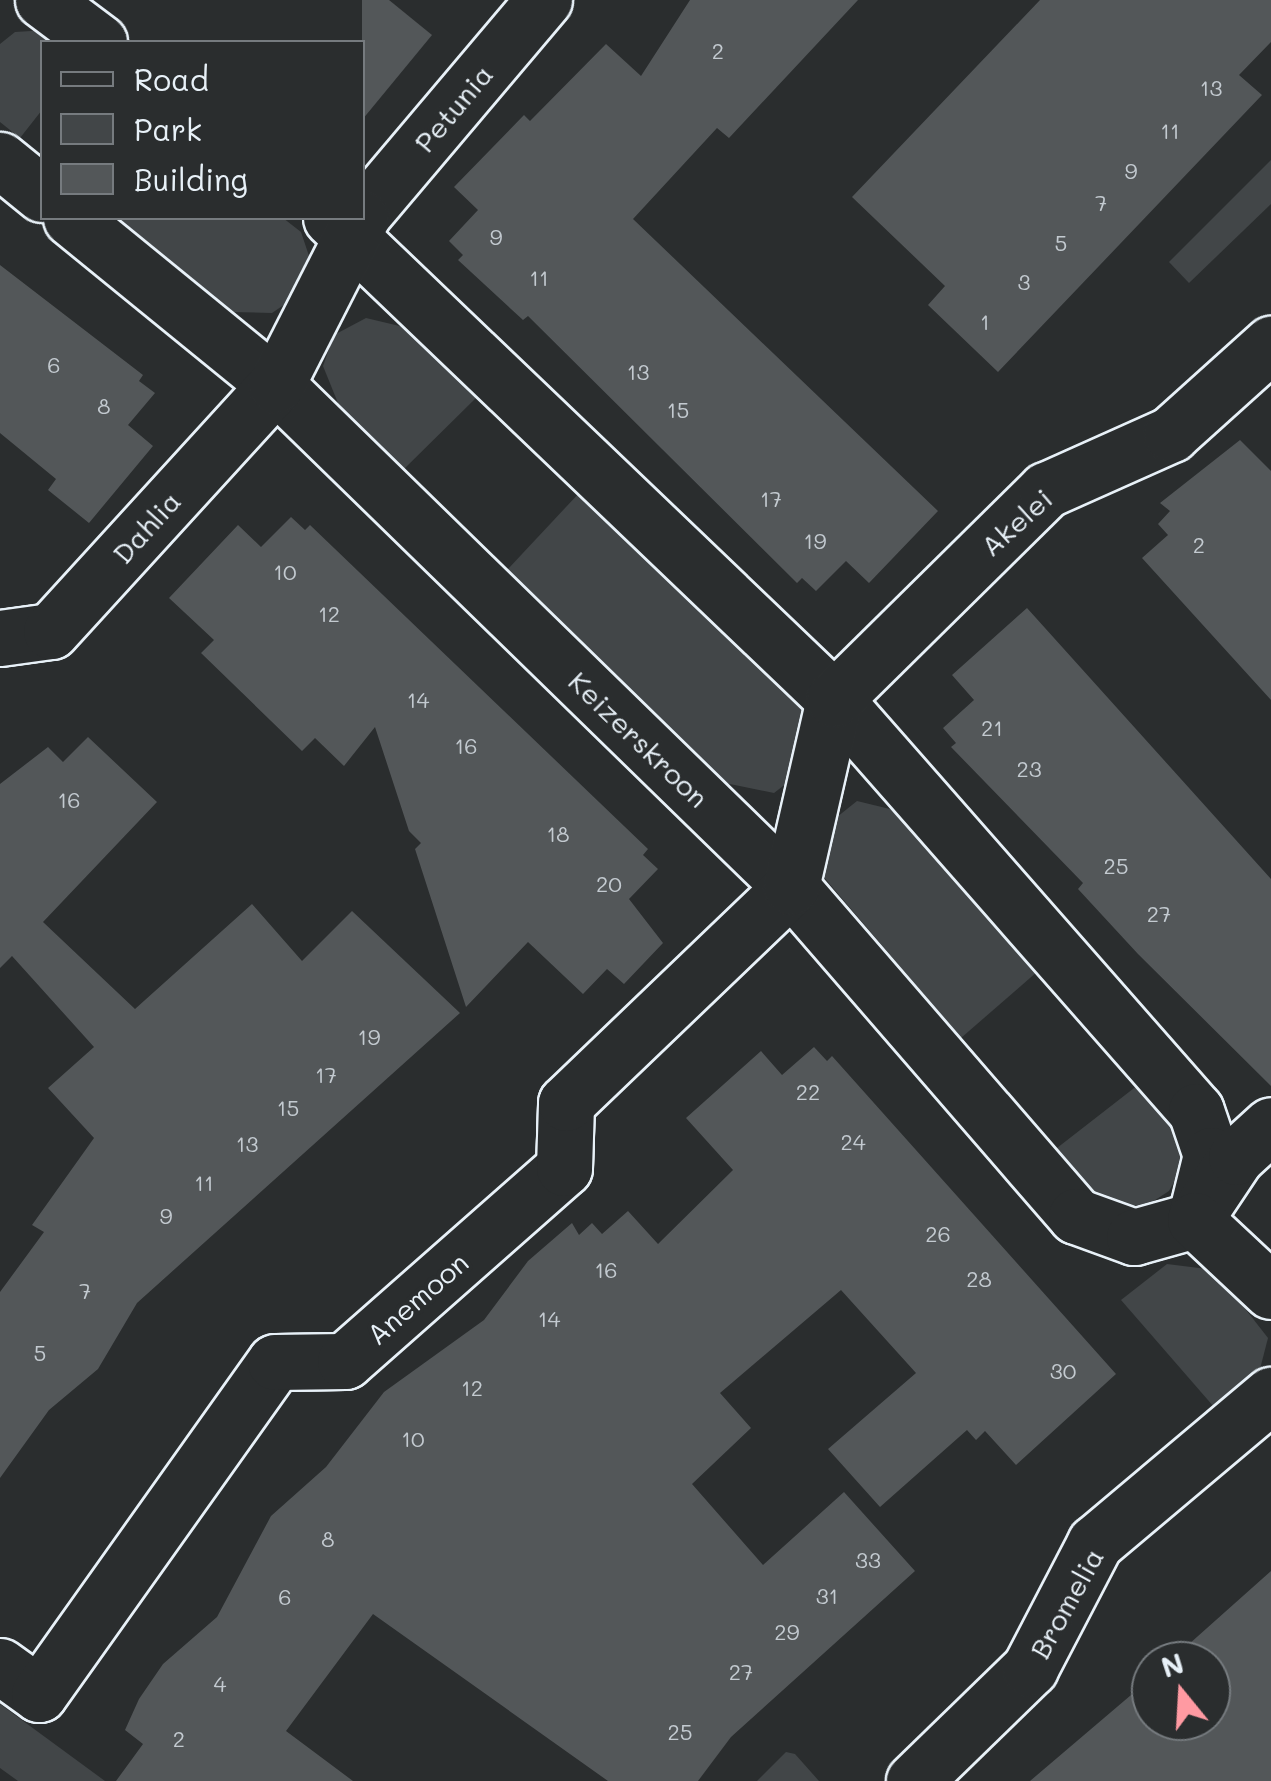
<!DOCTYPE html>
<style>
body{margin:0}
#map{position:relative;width:1271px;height:1781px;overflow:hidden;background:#2a2d2e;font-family:Mali,sans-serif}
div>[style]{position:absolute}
.green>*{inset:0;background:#424648}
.building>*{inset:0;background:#535759}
.roads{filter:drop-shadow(2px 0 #e8f1f8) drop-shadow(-2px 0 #e8f1f8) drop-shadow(0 2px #e8f1f8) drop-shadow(0 -2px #e8f1f8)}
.minor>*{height:55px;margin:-27.5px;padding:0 27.5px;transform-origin:27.5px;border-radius:27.5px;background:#2a2d2e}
span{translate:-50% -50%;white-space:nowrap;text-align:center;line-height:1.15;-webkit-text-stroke:8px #2a2d2e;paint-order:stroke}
.number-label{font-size:22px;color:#c3cad0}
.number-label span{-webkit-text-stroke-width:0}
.street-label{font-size:28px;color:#e8f1f8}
.legend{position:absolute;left:40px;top:40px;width:325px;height:180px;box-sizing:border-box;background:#2a2d2e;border:2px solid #767b7f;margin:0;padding:12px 18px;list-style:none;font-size:30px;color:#e8f1f8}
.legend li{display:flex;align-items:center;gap:20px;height:50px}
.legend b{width:50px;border:2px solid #767b7f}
.north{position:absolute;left:1131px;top:1641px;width:100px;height:100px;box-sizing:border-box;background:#2a2d2e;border:2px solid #767b7f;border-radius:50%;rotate:342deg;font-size:28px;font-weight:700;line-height:40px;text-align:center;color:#e8f1f8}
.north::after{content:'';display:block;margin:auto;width:35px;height:45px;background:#ff9aa2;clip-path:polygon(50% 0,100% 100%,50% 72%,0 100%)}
</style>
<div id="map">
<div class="green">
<div style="clip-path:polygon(48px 30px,65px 42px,42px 42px,42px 110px,20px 138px,0 122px,0 44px,15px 32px)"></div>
<div style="clip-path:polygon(1271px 160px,1271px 204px,1189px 283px,1169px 262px)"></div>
<div style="clip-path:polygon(283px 218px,301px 232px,311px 262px,300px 294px,272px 313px,230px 312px,120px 219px)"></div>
<div style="clip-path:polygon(366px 318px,408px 328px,480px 394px,403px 470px,340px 408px,323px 366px,334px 335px)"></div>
<div style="clip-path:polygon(581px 491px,802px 702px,816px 727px,805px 769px,774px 793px,725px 783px,507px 570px)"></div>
<div style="clip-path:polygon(857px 801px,894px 810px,1038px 971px,961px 1038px,822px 875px,822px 829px)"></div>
<div style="clip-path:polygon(1138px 1085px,1183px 1136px,1183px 1166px,1169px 1191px,1146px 1206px,1102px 1203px,1057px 1148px)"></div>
<div style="clip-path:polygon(1167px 1264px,1215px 1270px,1268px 1338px,1260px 1369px,1214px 1407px,1121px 1300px)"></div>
<div style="clip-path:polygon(0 1704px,105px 1781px,18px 1781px,0 1768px)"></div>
<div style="clip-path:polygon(786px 1752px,795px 1754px,819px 1781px,757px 1781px)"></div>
</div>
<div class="building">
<div style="clip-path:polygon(362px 0,389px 0,432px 35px,362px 120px)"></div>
<div style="clip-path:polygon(690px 0,858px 0,729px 138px,717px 128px,633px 219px,938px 511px,869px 583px,846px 561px,816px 591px,802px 578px,797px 583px,528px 316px,523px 320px,458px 260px,463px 255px,449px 241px,478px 210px,454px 187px,524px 115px,530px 121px,606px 44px,641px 76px)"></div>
<div style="clip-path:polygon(1040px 0,1271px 0,1271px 42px,1239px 75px,1262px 95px,998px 372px,928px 305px,945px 286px,852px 197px)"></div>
<div style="clip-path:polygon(0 265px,143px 375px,139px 381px,155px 393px,128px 425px,153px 446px,89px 523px,48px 490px,56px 479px,0 433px)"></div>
<div style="clip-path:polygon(1240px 440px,1271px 471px,1271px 700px,1142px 558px,1168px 535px,1158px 524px,1170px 511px,1160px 503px)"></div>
<div style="clip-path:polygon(291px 517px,305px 530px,310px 525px,648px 849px,643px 855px,658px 869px,629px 899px,663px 943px,624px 984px,607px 969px,583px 994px,528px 942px,466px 1007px,415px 849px,421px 843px,409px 831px,375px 727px,344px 766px,315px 738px,302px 751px,201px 653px,214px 640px,169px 598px,238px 525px,261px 547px)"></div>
<div style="clip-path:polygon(1027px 608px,1271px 879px,1271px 1086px,1138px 954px,1078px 889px,1083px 883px,951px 747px,956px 743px,943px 728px,974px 700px,952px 675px)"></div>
<div style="clip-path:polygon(88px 737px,157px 802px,43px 922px,135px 1009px,252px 904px,302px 961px,352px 911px,460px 1013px,137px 1303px,98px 1369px,49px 1410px,0 1478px,0 1292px,44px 1232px,32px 1225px,94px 1138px,48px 1088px,94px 1047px,12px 956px,0 968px,0 784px,48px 747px,63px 762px)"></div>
<div style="clip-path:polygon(814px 1047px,827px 1061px,832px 1056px,1116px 1374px,1016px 1465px,985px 1431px,976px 1440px,967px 1430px,880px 1507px,828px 1449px,916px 1373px,841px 1290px,720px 1393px,751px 1428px,692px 1484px,763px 1565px,844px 1492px,915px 1571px,731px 1737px,698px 1781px,608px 1781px,373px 1614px,286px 1731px,353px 1781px,116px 1781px,143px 1744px,125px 1730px,139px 1699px,163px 1664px,217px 1617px,271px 1516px,326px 1467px,384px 1392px,484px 1320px,528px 1261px,572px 1223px,579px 1235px,592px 1223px,602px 1234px,628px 1211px,658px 1244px,733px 1170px,686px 1118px,761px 1051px,782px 1075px)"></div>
<div style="clip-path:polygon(1271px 1571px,1271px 1781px,1030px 1781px,1151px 1678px,1151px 1721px,1211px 1721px,1211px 1661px,1170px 1661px)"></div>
</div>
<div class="roads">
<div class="minor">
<div style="left:43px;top:0;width:70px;rotate:36.9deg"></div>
<div style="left:0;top:160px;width:54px;rotate:39deg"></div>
<div style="left:362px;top:215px;width:282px;rotate:-49.8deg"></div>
<div style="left:71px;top:218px;width:264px;rotate:39.2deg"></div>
<div style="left:276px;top:385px;width:719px;rotate:44.27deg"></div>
<div style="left:791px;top:887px;width:435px;rotate:49.1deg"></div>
<div style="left:1076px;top:1216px;width:62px;rotate:19.9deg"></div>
<div style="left:1134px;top:1237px;width:63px;rotate:-15.6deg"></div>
<div style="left:331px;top:218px;width:696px;rotate:43.72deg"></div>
<div style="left:834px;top:699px;width:548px;rotate:48.7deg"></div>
<div style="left:1196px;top:1111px;width:46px;rotate:71.2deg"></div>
<div style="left:1211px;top:1155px;width:67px;rotate:103.8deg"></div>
<div style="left:0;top:638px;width:51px;rotate:-7.8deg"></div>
<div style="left:51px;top:631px;width:333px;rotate:-47.6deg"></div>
<div style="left:276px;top:385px;width:187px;rotate:-63deg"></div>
<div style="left:1204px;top:1205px;width:58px;rotate:-56.3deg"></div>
<div style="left:1236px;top:1157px;width:47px;rotate:-42.4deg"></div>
<div style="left:1195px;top:1220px;width:104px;rotate:43.1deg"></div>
<div style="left:0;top:1666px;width:48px;rotate:35.7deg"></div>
<div style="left:39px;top:1694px;width:407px;rotate:-54.6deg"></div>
<div style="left:275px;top:1362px;width:70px;rotate:-0.8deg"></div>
<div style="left:345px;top:1361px;width:292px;rotate:-41.4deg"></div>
<div style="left:564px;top:1168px;width:65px;rotate:-88.2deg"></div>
<div style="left:566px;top:1103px;width:312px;rotate:-43.8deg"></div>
<div style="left:791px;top:887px;width:193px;rotate:-77.1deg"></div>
<div style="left:834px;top:699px;width:298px;rotate:-44.6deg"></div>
<div style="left:1046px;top:490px;width:137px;rotate:-24.1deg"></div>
<div style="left:1171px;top:434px;width:135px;rotate:-42deg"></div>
<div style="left:914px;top:1781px;width:162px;rotate:-44.2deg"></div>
<div style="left:1030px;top:1668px;width:141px;rotate:-62.5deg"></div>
<div style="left:1095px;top:1543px;width:230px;rotate:-40.1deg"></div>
</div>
</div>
<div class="number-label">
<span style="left:718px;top:51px">2</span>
<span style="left:1211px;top:88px">13</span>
<span style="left:1170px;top:131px">11</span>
<span style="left:1131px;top:171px">9</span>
<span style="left:1101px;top:203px">7</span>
<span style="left:496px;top:237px">9</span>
<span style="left:1061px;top:243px">5</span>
<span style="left:539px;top:278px">11</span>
<span style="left:1024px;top:282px">3</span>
<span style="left:985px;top:322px">1</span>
<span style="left:54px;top:365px">6</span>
<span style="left:638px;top:372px">13</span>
<span style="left:104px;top:406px">8</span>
<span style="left:678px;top:410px">15</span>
<span style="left:771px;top:499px">17</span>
<span style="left:815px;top:541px">19</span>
<span style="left:1199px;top:545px">2</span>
<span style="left:285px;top:572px">10</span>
<span style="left:329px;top:614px">12</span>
<span style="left:418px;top:700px">14</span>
<span style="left:992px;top:728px">21</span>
<span style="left:466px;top:746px">16</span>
<span style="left:1029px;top:769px">23</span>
<span style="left:69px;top:800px">16</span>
<span style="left:558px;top:834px">18</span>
<span style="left:1116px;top:866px">25</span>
<span style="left:609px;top:884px">20</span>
<span style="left:1159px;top:914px">27</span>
<span style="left:369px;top:1037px">19</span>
<span style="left:326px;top:1075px">17</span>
<span style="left:808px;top:1092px">22</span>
<span style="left:288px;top:1108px">15</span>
<span style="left:853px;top:1142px">24</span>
<span style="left:247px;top:1144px">13</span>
<span style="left:204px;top:1183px">11</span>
<span style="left:166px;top:1216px">9</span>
<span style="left:938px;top:1234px">26</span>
<span style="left:606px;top:1270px">16</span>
<span style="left:979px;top:1279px">28</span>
<span style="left:85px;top:1291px">7</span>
<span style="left:549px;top:1319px">14</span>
<span style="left:40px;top:1353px">5</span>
<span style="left:1063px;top:1371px">30</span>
<span style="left:472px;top:1388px">12</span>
<span style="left:413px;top:1439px">10</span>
<span style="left:328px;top:1539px">8</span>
<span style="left:868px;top:1560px">33</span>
<span style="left:827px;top:1596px">31</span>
<span style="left:285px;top:1597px">6</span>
<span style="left:787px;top:1632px">29</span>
<span style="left:741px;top:1672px">27</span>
<span style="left:220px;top:1684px">4</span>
<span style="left:680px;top:1732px">25</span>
<span style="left:179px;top:1739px">2</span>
</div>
<div class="street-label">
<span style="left:453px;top:108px;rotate:-50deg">Petunia</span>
<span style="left:1016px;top:522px;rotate:-42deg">Akelei</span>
<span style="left:146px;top:527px;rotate:-48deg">Dahlia</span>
<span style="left:639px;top:739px;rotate:44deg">Keizerskroon</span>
<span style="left:417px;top:1298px;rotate:-41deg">Anemoon</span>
<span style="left:1066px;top:1603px;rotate:-61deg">Bromelia</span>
</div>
<ul class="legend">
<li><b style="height:12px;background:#2a2d2e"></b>Road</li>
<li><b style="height:28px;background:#424648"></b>Park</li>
<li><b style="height:28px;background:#535759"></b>Building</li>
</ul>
<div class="north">N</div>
</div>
